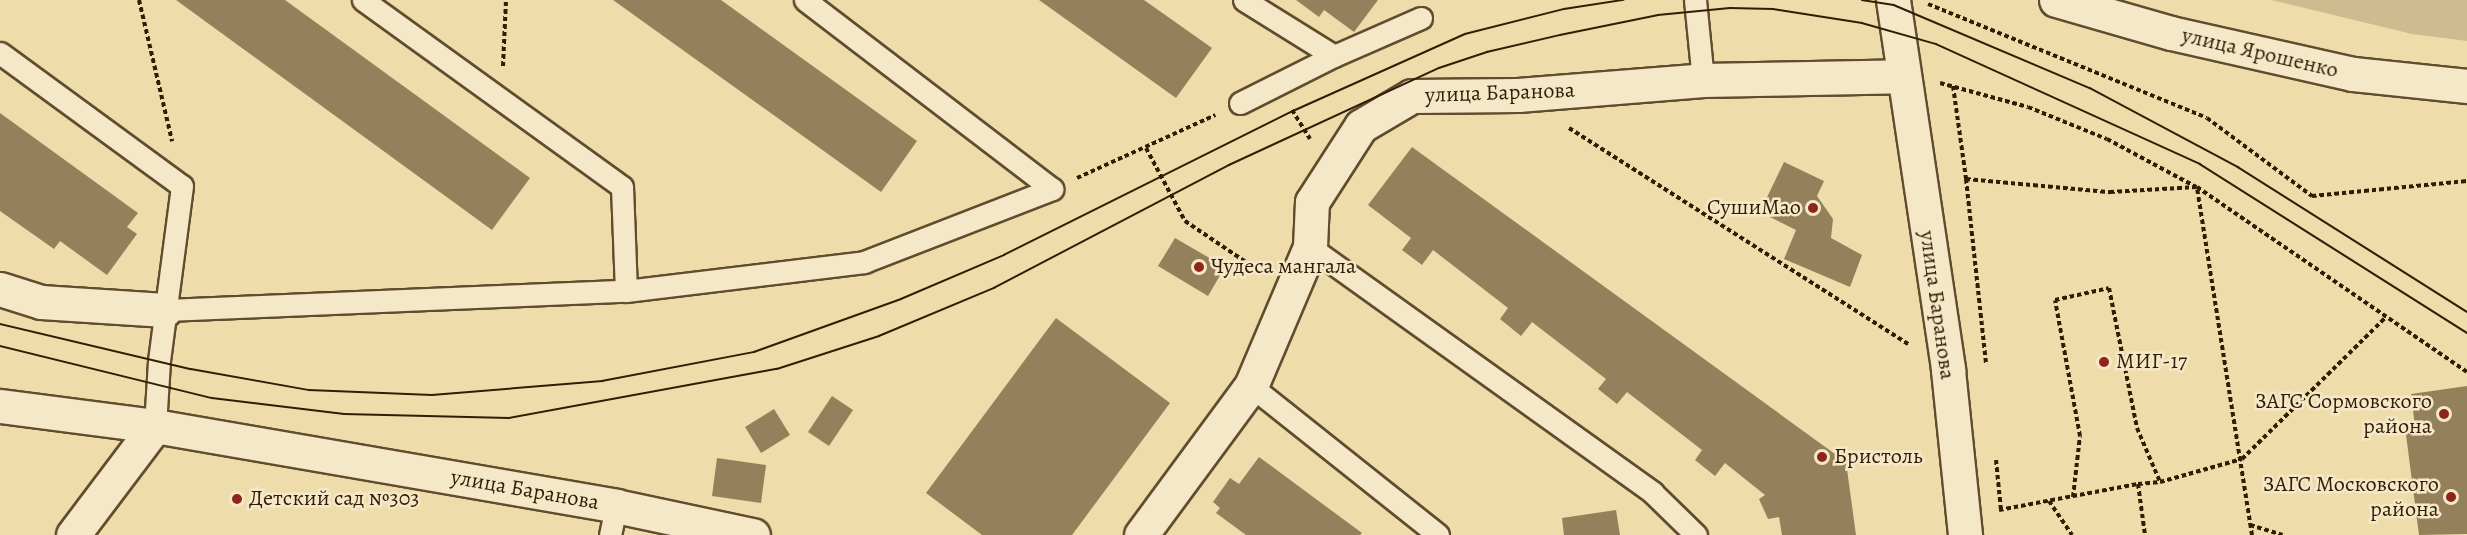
<!DOCTYPE html>
<meta charset="utf-8">
<style>
body{margin:0}
#map{position:relative;width:2467px;height:535px;overflow:hidden;background:#efdcab;font-family:Alegreya,serif}
div>[style]{position:absolute}
.green>*{inset:0;background:#cfbb8f}
.building>*{inset:0;background:#94805b}
.path>*{height:4px;margin-top:-2px;transform-origin:0;background:repeating-linear-gradient(90deg,#321c04 0 4.5px,transparent 0 7.5px)}
.roads{filter:drop-shadow(2px 0 #614c2e) drop-shadow(-2px 0 #614c2e) drop-shadow(0 2px #614c2e) drop-shadow(0 -2px #614c2e)}
.lane>*{height:21px;margin:-10.5px;padding:0 10.5px;transform-origin:10.5px;border-radius:10.5px;background:#f5e8c8}
.street>*{height:33px;margin:-16.5px;padding:0 16.5px;transform-origin:16.5px;border-radius:16.5px;background:#f5e8c8}
.secondary>*{height:33px;margin:-16.5px;padding:0 16.5px;transform-origin:16.5px;border-radius:16.5px;background:#f5e8c8}
.tram>*{height:1.5px;margin:-0.75px;padding:0 0.75px;transform-origin:0.75px;border-radius:0.75px;background:#321c04}
.dots>*{width:16px;height:16px;translate:-50% -50%;box-sizing:border-box;border:3px solid #f5e8c8;border-radius:50%}
span{translate:-50% -50%;white-space:nowrap;text-align:center;line-height:1.15;-webkit-text-stroke:5px #f5e8c8;paint-order:stroke}
.street-label{font-size:22px;color:#321c04}
.poi-label{font-size:22px;color:#321c04}
.right{translate:-100% -50%;text-align:right}
.left{translate:0 -50%;text-align:left}
</style>
<div id="map">
<div class="green">
<div style="clip-path:polygon(2271px 0,2467px 0,2467px 41px,2412px 34px)"></div>
</div>
<div class="building">
<div style="clip-path:polygon(176px 0,285px 0,530px 178px,492px 230px)"></div>
<div style="clip-path:polygon(613px 0,721px 0,917px 141px,881px 192px)"></div>
<div style="clip-path:polygon(1039px 0,1144px 0,1212px 48px,1176px 98px)"></div>
<div style="clip-path:polygon(1296px 0,1378px 0,1354px 32px,1324px 10px,1319px 17px)"></div>
<div style="clip-path:polygon(0 113px,138px 213px,127px 227px,137px 234px,107px 275px,60px 241px,54px 249px,0 211px)"></div>
<div style="clip-path:polygon(1412px 147px,1846px 462px,1856px 535px,1782px 535px,1779px 517px,1768px 519px,1759px 499px,1765px 495px,1725px 463px,1715px 476px,1695px 460px,1702px 450px,1627px 392px,1617px 404px,1598px 389px,1606px 379px,1532px 322px,1521px 336px,1500px 319px,1508px 308px,1433px 250px,1422px 265px,1402px 250px,1411px 238px,1368px 205px)"></div>
<div style="clip-path:polygon(1784px 162px,1824px 181px,1817px 196px,1833px 219px,1831px 238px,1862px 255px,1850px 287px,1784px 259px,1796px 230px,1760px 212px)"></div>
<div style="clip-path:polygon(1175px 238px,1225px 267px,1208px 296px,1158px 266px)"></div>
<div style="clip-path:polygon(1056px 318px,1170px 403px,1072px 535px,982px 535px,926px 493px)"></div>
<div style="clip-path:polygon(2467px 386px,2467px 534px,2419px 535px,2405px 427px,2415px 426px,2411px 394px)"></div>
<div style="clip-path:polygon(832px 396px,853px 410px,829px 446px,808px 432px)"></div>
<div style="clip-path:polygon(774px 409px,790px 435px,761px 453px,745px 427px)"></div>
<div style="clip-path:polygon(1259px 457px,1362px 533px,1360px 535px,1246px 535px,1216px 513px,1220px 508px,1213px 502px,1230px 478px,1239px 484px)"></div>
<div style="clip-path:polygon(717px 458px,766px 465px,761px 503px,712px 496px)"></div>
<div style="clip-path:polygon(1616px 510px,1620px 535px,1564px 535px,1562px 518px)"></div>
</div>
<div class="path">
<div style="left:139px;top:0;width:145px;rotate:76.8deg"></div>
<div style="left:1928px;top:4px;width:301px;rotate:22.2deg"></div>
<div style="left:2207px;top:118px;width:131px;rotate:36.6deg"></div>
<div style="left:2312px;top:196px;width:156px;rotate:-5.5deg"></div>
<div style="left:503px;top:66px;width:66px;rotate:-87.4deg"></div>
<div style="left:1940px;top:83px;width:91px;rotate:15.3deg"></div>
<div style="left:2028px;top:107px;width:85px;rotate:22.1deg"></div>
<div style="left:2107px;top:139px;width:101px;rotate:28.3deg"></div>
<div style="left:1953px;top:86px;width:94px;rotate:82deg"></div>
<div style="left:1966px;top:179px;width:145px;rotate:5.2deg"></div>
<div style="left:2110px;top:192px;width:87px;rotate:-3.3deg"></div>
<div style="left:1292px;top:110px;width:34px;rotate:58deg"></div>
<div style="left:1569px;top:128px;width:403px;rotate:32.5deg"></div>
<div style="left:1146px;top:148px;width:83px;rotate:61.9deg"></div>
<div style="left:1185px;top:221px;width:93px;rotate:34deg"></div>
<div style="left:1077px;top:178px;width:152px;rotate:-24.5deg"></div>
<div style="left:1966px;top:179px;width:185px;rotate:83.8deg"></div>
<div style="left:1996px;top:460px;width:50px;rotate:84.3deg"></div>
<div style="left:2138px;top:484px;width:22px;rotate:-5deg"></div>
<div style="left:2160px;top:482px;width:85px;rotate:-15.7deg"></div>
<div style="left:2242px;top:459px;width:201px;rotate:-44.6deg"></div>
<div style="left:2073px;top:497px;width:61px;rotate:-83.5deg"></div>
<div style="left:2080px;top:436px;width:138px;rotate:-100.4deg"></div>
<div style="left:2055px;top:300px;width:55px;rotate:-12.5deg"></div>
<div style="left:2109px;top:288px;width:143px;rotate:78.7deg"></div>
<div style="left:2137px;top:428px;width:59px;rotate:66.9deg"></div>
<div style="left:2049px;top:501px;width:41px;rotate:55.9deg"></div>
<div style="left:1999px;top:510px;width:141px;rotate:-10.6deg"></div>
<div style="left:2138px;top:484px;width:51px;rotate:82.2deg"></div>
<div style="left:2250px;top:525px;width:34px;rotate:17deg"></div>
<div style="left:2252px;top:535px;width:352px;rotate:-99deg"></div>
<div style="left:2197px;top:187px;width:327px;rotate:34.4deg"></div>
</div>
<div class="roads">
<div class="lane">
<div style="left:363px;top:0;width:319px;rotate:35.8deg"></div>
<div style="left:622px;top:187px;width:104px;rotate:87.8deg"></div>
<div style="left:805px;top:0;width:311px;rotate:37.4deg"></div>
<div style="left:1695px;top:0;width:80px;rotate:84.3deg"></div>
<div style="left:0;top:53px;width:225px;rotate:36.2deg"></div>
<div style="left:182px;top:186px;width:177px;rotate:97.5deg"></div>
<div style="left:159px;top:361px;width:65px;rotate:93.5deg"></div>
<div style="left:1334px;top:56px;width:95px;rotate:-23.6deg"></div>
<div style="left:1240px;top:103px;width:105px;rotate:-26.6deg"></div>
<div style="left:1334px;top:56px;width:106px;rotate:-148.1deg"></div>
<div style="left:1310px;top:247px;width:422px;rotate:35.6deg"></div>
<div style="left:1653px;top:493px;width:60px;rotate:44.3deg"></div>
<div style="left:165px;top:310px;width:461px;rotate:-2.4deg"></div>
<div style="left:626px;top:291px;width:240px;rotate:-6.9deg"></div>
<div style="left:864px;top:262px;width:202px;rotate:-21.2deg"></div>
<div style="left:1251px;top:386px;width:239px;rotate:38.5deg"></div>
<div style="left:610px;top:535px;width:30px;rotate:-78deg"></div>
</div>
<div class="street">
<div style="left:1893px;top:0;width:374px;rotate:81.5deg"></div>
<div style="left:1948px;top:370px;width:166px;rotate:84.1deg"></div>
<div style="left:0;top:289px;width:43px;rotate:17.6deg"></div>
<div style="left:41px;top:302px;width:124px;rotate:3.7deg"></div>
<div style="left:0;top:406px;width:156px;rotate:7.4deg"></div>
<div style="left:155px;top:426px;width:468px;rotate:9.8deg"></div>
<div style="left:616px;top:506px;width:140px;rotate:12deg"></div>
<div style="left:73px;top:535px;width:136px;rotate:-53deg"></div>
<div style="left:1141px;top:535px;width:185px;rotate:-53.6deg"></div>
<div style="left:1251px;top:386px;width:151px;rotate:-67deg"></div>
<div style="left:1310px;top:247px;width:45px;rotate:-87.5deg"></div>
<div style="left:1312px;top:202px;width:90px;rotate:-57.2deg"></div>
<div style="left:1361px;top:126px;width:59px;rotate:-30.5deg"></div>
<div style="left:1412px;top:96px;width:106px;rotate:-0.5deg"></div>
<div style="left:1518px;top:95px;width:186px;rotate:-4.6deg"></div>
<div style="left:1703px;top:80px;width:200px;rotate:-1.1deg"></div>
</div>
<div class="secondary">
<div style="left:2056px;top:0;width:120px;rotate:16deg"></div>
<div style="left:2171px;top:33px;width:187px;rotate:12.7deg"></div>
<div style="left:2353px;top:74px;width:115px;rotate:6deg"></div>
</div>
</div>
<div class="tram">
<div style="left:1862px;top:0;width:32px;rotate:9deg"></div>
<div style="left:1894px;top:5px;width:213px;rotate:23deg"></div>
<div style="left:2090px;top:88px;width:168px;rotate:28.1deg"></div>
<div style="left:2238px;top:167px;width:271px;rotate:32.3deg"></div>
<div style="left:0;top:324px;width:196px;rotate:13.3deg"></div>
<div style="left:191px;top:369px;width:120px;rotate:10.1deg"></div>
<div style="left:309px;top:390px;width:123px;rotate:2.3deg"></div>
<div style="left:432px;top:395px;width:171px;rotate:-4.7deg"></div>
<div style="left:602px;top:381px;width:155px;rotate:-10.8deg"></div>
<div style="left:754px;top:352px;width:156px;rotate:-19.8deg"></div>
<div style="left:901px;top:299px;width:112px;rotate:-23.1deg"></div>
<div style="left:1004px;top:255px;width:323px;rotate:-26.5deg"></div>
<div style="left:1293px;top:111px;width:188px;rotate:-24.1deg"></div>
<div style="left:1465px;top:34px;width:102px;rotate:-14.2deg"></div>
<div style="left:1564px;top:9px;width:60px;rotate:-8.7deg"></div>
<div style="left:0;top:346px;width:218px;rotate:13.8deg"></div>
<div style="left:212px;top:398px;width:133px;rotate:6.9deg"></div>
<div style="left:344px;top:414px;width:165px;rotate:1.4deg"></div>
<div style="left:509px;top:418px;width:272px;rotate:-10.4deg"></div>
<div style="left:777px;top:369px;width:107px;rotate:-17.9deg"></div>
<div style="left:879px;top:336px;width:125px;rotate:-22.7deg"></div>
<div style="left:994px;top:288px;width:265px;rotate:-27.6deg"></div>
<div style="left:1229px;top:165px;width:231px;rotate:-24.8deg"></div>
<div style="left:1439px;top:68px;width:51px;rotate:-18.4deg"></div>
<div style="left:1487px;top:52px;width:75px;rotate:-13.1deg"></div>
<div style="left:1560px;top:35px;width:100px;rotate:-11.5deg"></div>
<div style="left:1658px;top:15px;width:72px;rotate:-5.6deg"></div>
<div style="left:1730px;top:8px;width:43px;rotate:1.3deg"></div>
<div style="left:1773px;top:9px;width:90px;rotate:8.9deg"></div>
<div style="left:1862px;top:23px;width:77px;rotate:15.8deg"></div>
<div style="left:1936px;top:44px;width:290px;rotate:24.4deg"></div>
<div style="left:2200px;top:164px;width:316px;rotate:32.3deg"></div>
</div>
<div class="dots">
<div style="left:1813px;top:208px;background:#8f2418"></div>
<div style="left:1199px;top:267px;background:#8f2418"></div>
<div style="left:2104px;top:362px;background:#8f2418"></div>
<div style="left:2444px;top:414px;background:#8f2418"></div>
<div style="left:1822px;top:457px;background:#8f2418"></div>
<div style="left:2451px;top:497px;background:#8f2418"></div>
<div style="left:237px;top:499px;background:#8f2418"></div>
</div>
<div class="street-label">
<span style="left:2260px;top:53px;rotate:13deg">улица Ярошенко</span>
<span style="left:1500px;top:93px;rotate:-2deg">улица Баранова</span>
<span style="left:1937px;top:305px;rotate:82deg">улица Баранова</span>
<span style="left:525px;top:490px;rotate:10deg">улица Баранова</span>
</div>
<div class="poi-label">
<span class="right" style="left:1801px;top:208px">СушиМао</span>
<span class="left" style="left:1211px;top:267px">Чудеса мангала</span>
<span class="left" style="left:2116px;top:362px">МИГ-17</span>
<span class="right" style="left:2432px;top:414px">ЗАГС Сормовского<br>района</span>
<span class="left" style="left:1834px;top:457px">Бристоль</span>
<span class="right" style="left:2439px;top:497px">ЗАГС Московского<br>района</span>
<span class="left" style="left:249px;top:499px">Детский сад №303</span>
</div>
</div>
